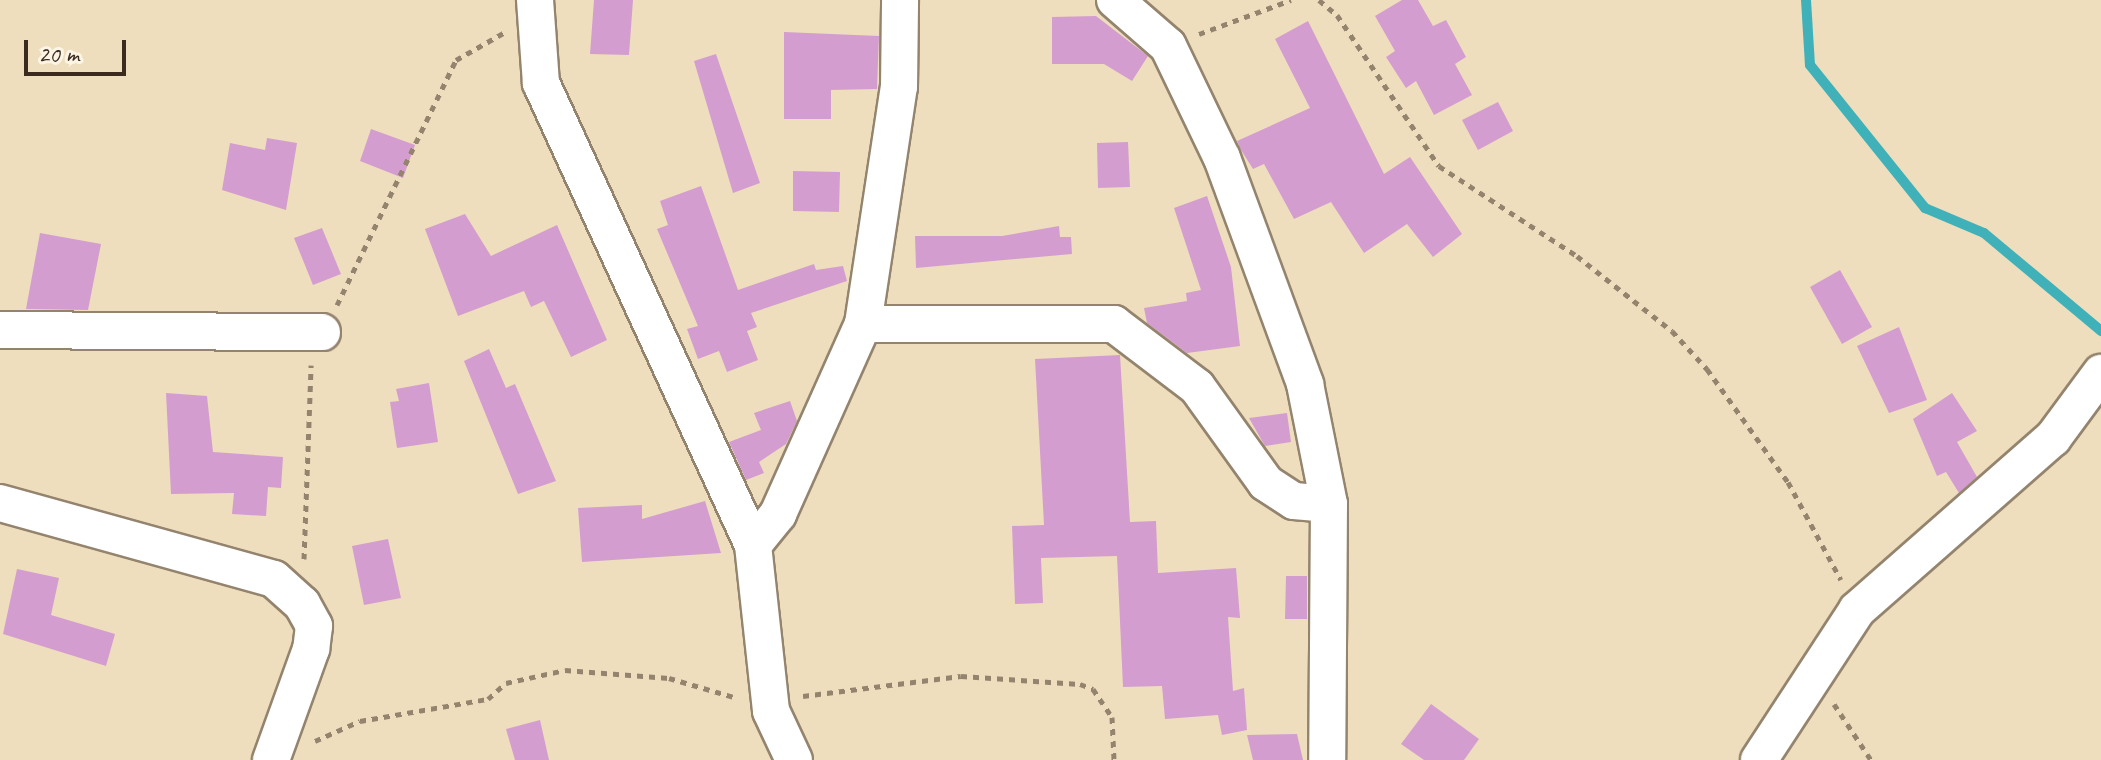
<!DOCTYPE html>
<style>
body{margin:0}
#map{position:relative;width:2101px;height:760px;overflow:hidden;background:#eedebd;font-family:Caveat,sans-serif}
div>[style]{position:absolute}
.stream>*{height:10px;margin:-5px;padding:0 5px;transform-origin:5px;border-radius:5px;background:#40b1b9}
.building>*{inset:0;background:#d49dd0}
.path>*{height:5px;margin-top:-2.5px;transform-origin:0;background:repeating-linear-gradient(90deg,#94846e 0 6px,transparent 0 12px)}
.roads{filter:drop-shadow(2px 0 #94846e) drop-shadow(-2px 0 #94846e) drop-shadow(0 2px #94846e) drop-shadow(0 -2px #94846e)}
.street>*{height:36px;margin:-18px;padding:0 18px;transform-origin:18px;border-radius:18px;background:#fff}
span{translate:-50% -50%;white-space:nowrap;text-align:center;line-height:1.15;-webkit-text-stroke:6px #fcf5e5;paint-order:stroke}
.scale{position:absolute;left:24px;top:40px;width:102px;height:36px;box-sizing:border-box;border:4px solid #3b2a1e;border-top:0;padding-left:10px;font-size:24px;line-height:28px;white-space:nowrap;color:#3b2a1e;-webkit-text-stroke:6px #fcf5e5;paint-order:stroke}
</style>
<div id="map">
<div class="stream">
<div style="left:1806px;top:0;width:65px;rotate:86.5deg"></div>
<div style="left:1810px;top:65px;width:184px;rotate:51.2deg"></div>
<div style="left:1925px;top:208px;width:64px;rotate:23deg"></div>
<div style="left:1984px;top:233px;width:153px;rotate:39.9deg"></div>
</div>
<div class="building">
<div style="clip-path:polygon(594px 0,633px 0,629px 55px,590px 54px)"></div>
<div style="clip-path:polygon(1402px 0,1418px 0,1433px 26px,1446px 20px,1466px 57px,1455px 64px,1472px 95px,1434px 115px,1416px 81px,1406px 88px,1386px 57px,1395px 51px,1375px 16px)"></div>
<div style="clip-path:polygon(1096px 16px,1148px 56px,1132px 81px,1104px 64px,1052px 64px,1052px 17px)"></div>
<div style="clip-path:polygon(1308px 21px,1384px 174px,1410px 157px,1462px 234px,1433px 257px,1407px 224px,1364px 253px,1331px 202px,1294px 219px,1264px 164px,1253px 169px,1241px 150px,1237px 141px,1310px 108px,1275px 39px)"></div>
<div style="clip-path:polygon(784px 32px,879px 36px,877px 89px,831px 90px,831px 119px,784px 119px)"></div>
<div style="clip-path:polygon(716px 54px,760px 183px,733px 193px,694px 61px)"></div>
<div style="clip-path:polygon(1498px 102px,1513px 131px,1478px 150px,1462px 120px)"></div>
<div style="clip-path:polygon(371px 129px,415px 145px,403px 178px,360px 161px)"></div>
<div style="clip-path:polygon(267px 138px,297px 143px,286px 210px,222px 190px,230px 143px,265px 150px)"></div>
<div style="clip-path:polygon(1128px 142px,1130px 187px,1098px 188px,1097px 143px)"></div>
<div style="clip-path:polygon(793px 171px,840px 172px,839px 212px,793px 211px)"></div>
<div style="clip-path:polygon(701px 186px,738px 290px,814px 264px,816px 270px,843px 266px,847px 281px,751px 313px,757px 327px,747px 331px,758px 360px,727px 372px,719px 351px,698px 359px,687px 329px,698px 326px,657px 229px,668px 225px,660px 201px)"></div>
<div style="clip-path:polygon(1207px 196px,1231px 267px,1240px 346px,1187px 353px,1147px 323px,1144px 308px,1187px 301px,1186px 293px,1201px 290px,1174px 208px)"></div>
<div style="clip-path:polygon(465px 214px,491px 256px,557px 225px,607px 340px,571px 357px,544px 301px,531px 307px,524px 291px,458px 316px,425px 229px)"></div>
<div style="clip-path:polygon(1059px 226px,1060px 237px,1071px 237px,1072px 254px,916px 268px,915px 236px,1002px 236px)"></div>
<div style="clip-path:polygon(322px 228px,341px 274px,313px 285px,294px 238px)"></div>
<div style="clip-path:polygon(40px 233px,101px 244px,88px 310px,26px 309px)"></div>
<div style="clip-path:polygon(1840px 270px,1872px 327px,1842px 344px,1810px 287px)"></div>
<div style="clip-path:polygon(1899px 327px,1927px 400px,1889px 413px,1857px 346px)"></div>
<div style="clip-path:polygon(489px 349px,506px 388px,515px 384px,556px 481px,518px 494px,464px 361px)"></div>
<div style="clip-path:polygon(1120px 355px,1130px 522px,1156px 521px,1158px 573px,1236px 568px,1240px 618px,1228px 617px,1233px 691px,1244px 688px,1247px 730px,1222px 735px,1218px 715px,1165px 719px,1162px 686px,1123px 687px,1117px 556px,1041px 558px,1043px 603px,1015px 604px,1012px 526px,1044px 525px,1035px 359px)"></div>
<div style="clip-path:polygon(429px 383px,438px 442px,397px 448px,390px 402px,399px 401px,396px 389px)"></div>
<div style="clip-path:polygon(166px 393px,207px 396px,213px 452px,283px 457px,281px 488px,268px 487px,266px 516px,232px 514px,234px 493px,171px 494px)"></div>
<div style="clip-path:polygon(1952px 393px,1977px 431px,1957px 442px,1977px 477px,1959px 493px,1946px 472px,1937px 476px,1913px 419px)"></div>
<div style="clip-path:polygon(790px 401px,797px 421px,786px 444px,759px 462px,764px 473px,746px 480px,729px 442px,761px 430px,754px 413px)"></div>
<div style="clip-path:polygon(1287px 413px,1291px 442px,1265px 446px,1249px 418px)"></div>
<div style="clip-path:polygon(705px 501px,721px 553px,582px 562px,578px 508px,642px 505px,642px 519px)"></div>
<div style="clip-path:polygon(388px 539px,401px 598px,364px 605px,352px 546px)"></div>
<div style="clip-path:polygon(17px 569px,59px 578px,51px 615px,115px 634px,106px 666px,3px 634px)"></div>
<div style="clip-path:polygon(1286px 576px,1307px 576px,1307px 619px,1285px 619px)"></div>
<div style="clip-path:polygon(1431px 704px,1479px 739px,1464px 760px,1424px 760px,1401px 744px)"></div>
<div style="clip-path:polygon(540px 720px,549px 760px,515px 760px,506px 729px)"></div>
<div style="clip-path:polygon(1297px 734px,1303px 760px,1253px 760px,1247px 735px)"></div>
</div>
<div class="path">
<div style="left:1319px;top:0;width:23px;rotate:40deg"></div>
<div style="left:1337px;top:15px;width:182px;rotate:56deg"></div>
<div style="left:1439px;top:166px;width:165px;rotate:33.1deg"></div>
<div style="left:1577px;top:256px;width:121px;rotate:38.3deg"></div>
<div style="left:1672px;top:331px;width:52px;rotate:47.4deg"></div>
<div style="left:1707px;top:369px;width:139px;rotate:54.4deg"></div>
<div style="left:1788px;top:482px;width:111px;rotate:61.6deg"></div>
<div style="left:1199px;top:34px;width:98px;rotate:-20.3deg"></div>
<div style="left:337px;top:305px;width:272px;rotate:-64.1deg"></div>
<div style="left:456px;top:60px;width:56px;rotate:-29.7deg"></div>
<div style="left:304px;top:559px;width:194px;rotate:-87.9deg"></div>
<div style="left:803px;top:696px;width:159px;rotate:-7.2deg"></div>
<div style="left:961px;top:676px;width:119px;rotate:3.8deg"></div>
<div style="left:1080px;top:684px;width:14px;rotate:21deg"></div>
<div style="left:1093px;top:689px;width:34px;rotate:56deg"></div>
<div style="left:1112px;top:717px;width:43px;rotate:87.3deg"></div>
<div style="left:1834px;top:704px;width:67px;rotate:56.5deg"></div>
<div style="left:315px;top:741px;width:49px;rotate:-24deg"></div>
<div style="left:360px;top:721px;width:130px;rotate:-9.8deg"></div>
<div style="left:488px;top:699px;width:24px;rotate:-42deg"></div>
<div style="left:506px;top:683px;width:60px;rotate:-12.4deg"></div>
<div style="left:565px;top:670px;width:104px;rotate:4.4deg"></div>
<div style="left:669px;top:678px;width:68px;rotate:16.3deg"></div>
</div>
<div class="roads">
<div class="street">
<div style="left:535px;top:0;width:83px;rotate:85.9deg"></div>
<div style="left:541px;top:83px;width:508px;rotate:65.35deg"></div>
<div style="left:753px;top:545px;width:167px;rotate:83.8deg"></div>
<div style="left:771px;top:711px;width:54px;rotate:64.9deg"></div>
<div style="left:1115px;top:0;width:70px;rotate:41deg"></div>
<div style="left:1168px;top:46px;width:124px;rotate:64.3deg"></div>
<div style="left:1222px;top:158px;width:241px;rotate:69.8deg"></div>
<div style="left:1305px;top:384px;width:122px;rotate:78.7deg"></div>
<div style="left:1329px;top:504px;width:256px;rotate:90.4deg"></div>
<div style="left:863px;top:324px;width:251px"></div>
<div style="left:1114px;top:324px;width:104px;rotate:37.2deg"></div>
<div style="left:1197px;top:387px;width:118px;rotate:54.3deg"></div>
<div style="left:1266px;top:483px;width:33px;rotate:33deg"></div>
<div style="left:1294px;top:501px;width:35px;rotate:5deg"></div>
<div style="left:0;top:330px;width:322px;rotate:0.4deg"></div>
<div style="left:0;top:503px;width:284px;rotate:15.5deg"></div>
<div style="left:274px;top:579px;width:38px;rotate:42deg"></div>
<div style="left:302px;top:604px;width:25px;rotate:61deg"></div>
<div style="left:314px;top:626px;width:23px;rotate:97deg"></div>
<div style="left:311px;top:649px;width:118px;rotate:109.8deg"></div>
<div style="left:753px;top:545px;width:40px;rotate:-51deg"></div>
<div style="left:778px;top:514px;width:208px;rotate:-65.9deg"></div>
<div style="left:863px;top:324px;width:240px;rotate:-81.4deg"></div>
<div style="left:899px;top:87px;width:87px;rotate:-89.3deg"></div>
<div style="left:1759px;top:760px;width:179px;rotate:-56.8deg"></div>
<div style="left:1857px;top:610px;width:261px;rotate:-41.3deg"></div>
<div style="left:2053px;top:438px;width:81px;rotate:-53.6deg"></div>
</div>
</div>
<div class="scale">20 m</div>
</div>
